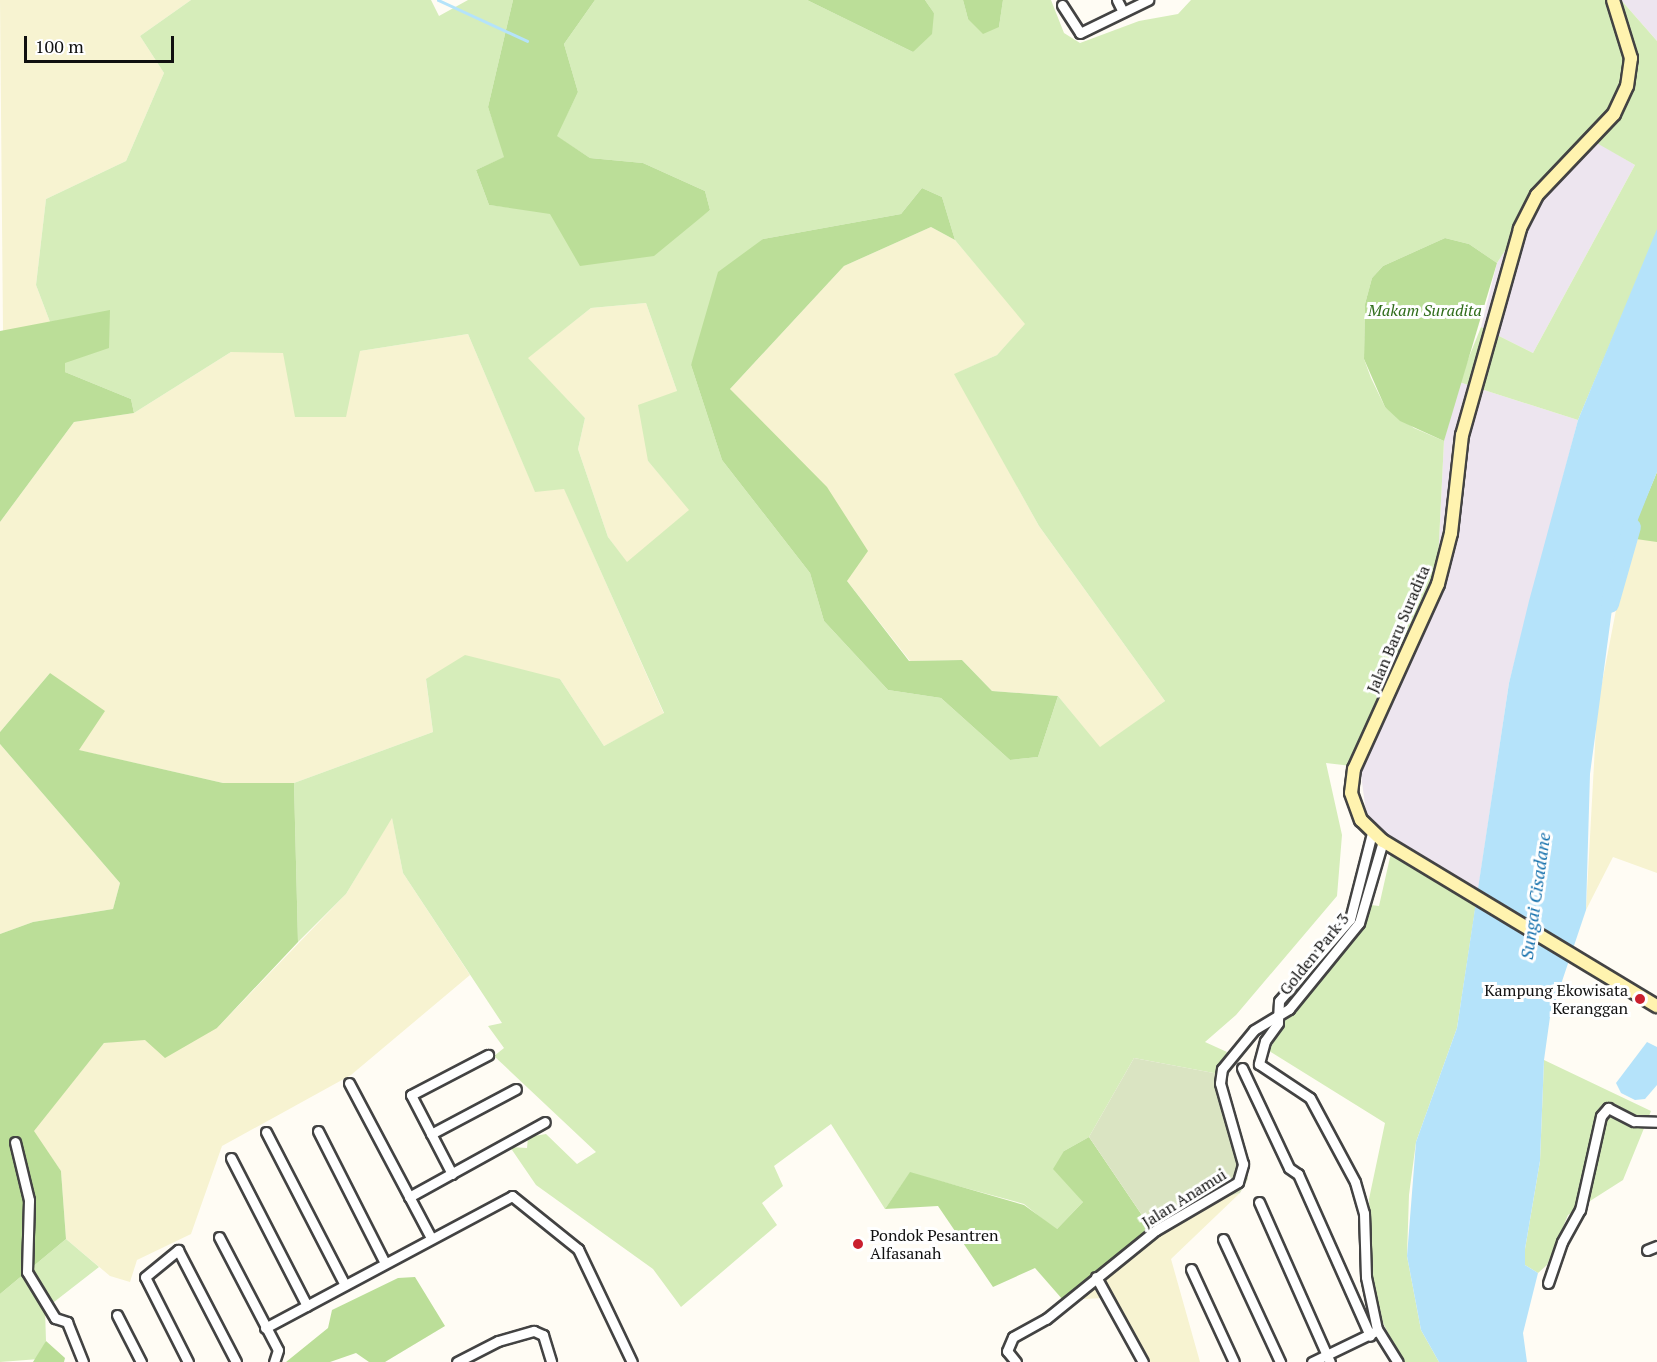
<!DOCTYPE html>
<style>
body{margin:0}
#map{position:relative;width:1657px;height:1362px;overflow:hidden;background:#fffcf4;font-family:"PT Serif",serif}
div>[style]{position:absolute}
.industrial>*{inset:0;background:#ede5ef}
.farmland>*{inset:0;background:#f7f3d1}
.green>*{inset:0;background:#d6edba}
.forest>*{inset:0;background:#bbde98}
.cemetery>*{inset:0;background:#dae4c2}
.water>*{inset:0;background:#b5e3fa}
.stream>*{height:3px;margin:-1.5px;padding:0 1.5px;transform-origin:1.5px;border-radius:1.5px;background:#b5e3fa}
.river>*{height:18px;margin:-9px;padding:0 9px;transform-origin:9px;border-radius:9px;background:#b5e3fa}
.roads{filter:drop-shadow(2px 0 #434343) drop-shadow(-2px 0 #434343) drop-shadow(0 2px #434343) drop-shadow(0 -2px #434343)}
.street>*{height:9px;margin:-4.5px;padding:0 4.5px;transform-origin:4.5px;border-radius:4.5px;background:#fff}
.secondary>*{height:12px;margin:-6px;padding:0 6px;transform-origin:6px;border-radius:6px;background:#fff3af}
.dots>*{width:16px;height:16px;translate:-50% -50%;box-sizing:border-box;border:3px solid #fff;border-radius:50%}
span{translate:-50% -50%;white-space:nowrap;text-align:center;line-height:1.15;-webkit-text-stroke:6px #fff;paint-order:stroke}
.park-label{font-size:16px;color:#306d1b;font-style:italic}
.street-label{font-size:16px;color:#101010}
.poi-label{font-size:16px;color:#101010}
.right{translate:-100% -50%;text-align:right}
.left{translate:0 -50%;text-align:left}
.water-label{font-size:18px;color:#116eab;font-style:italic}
.scale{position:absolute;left:24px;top:36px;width:150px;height:27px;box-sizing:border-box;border:3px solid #101010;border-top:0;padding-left:8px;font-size:18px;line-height:21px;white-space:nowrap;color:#101010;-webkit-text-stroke:4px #fff;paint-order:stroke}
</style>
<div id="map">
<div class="industrial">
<div style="clip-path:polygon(1621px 0,1657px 0,1657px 41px)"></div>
<div style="clip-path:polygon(1595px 141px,1635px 165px,1533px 353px,1481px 327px,1497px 263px,1536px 203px)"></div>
<div style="clip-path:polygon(1459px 382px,1578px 420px,1509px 683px,1477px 897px,1391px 853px,1367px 820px,1360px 767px,1436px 602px,1444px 441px)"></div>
</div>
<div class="farmland">
<div style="clip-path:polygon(0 0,191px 0,140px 36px,164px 73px,126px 161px,46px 199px,36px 285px,50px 322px,3px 332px)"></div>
<div style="clip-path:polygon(931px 227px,955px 240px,1026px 324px,997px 355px,955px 374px,1039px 526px,1165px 701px,1100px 748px,1058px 696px,992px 691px,962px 660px,910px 661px,847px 581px,730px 389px,844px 266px)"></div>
<div style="clip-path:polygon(646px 303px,677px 391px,648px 461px,690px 510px,627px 563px,608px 537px,578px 449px,585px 418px,527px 358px,591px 308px)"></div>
<div style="clip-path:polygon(468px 334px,535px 491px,564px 488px,664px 714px,604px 746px,560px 679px,426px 680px,433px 732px,294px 783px,223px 783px,78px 750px,50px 673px,0 732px,0 522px,74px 422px,134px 413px,231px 352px,360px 351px)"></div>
<div style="clip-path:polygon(1630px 537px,1657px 541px,1657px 873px,1613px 857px,1586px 910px,1597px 709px)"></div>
<div style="clip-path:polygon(0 744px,120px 883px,113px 909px,33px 922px,0 934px)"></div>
<div style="clip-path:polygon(392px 817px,403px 873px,470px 975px,351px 1075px,222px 1146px,191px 1234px,137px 1260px,130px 1282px,110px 1276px,66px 1239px,61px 1171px,33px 1131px,104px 1043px,217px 1028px,346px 894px)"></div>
<div style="clip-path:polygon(1240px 1193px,1171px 1259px,1200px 1362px,1145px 1362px,1104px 1298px,1063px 1300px,1187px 1208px)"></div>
</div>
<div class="green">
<div style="clip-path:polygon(evenodd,191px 0,431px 0,439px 16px,468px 0,513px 0,488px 107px,505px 157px,476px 170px,489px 205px,686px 228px,710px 210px,705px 191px,643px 163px,590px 158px,556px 136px,578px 92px,564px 44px,595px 0,807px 0,913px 52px,934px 13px,925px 0,963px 0,968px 19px,999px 27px,1003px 0,1051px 0,1064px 33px,1080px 43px,1139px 21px,1178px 14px,1191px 0,1621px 0,1657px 41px,1657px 232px,1578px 420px,1459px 382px,1481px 327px,1533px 353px,1635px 165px,1595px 142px,1536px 203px,1497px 263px,1469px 244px,1445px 238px,1383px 266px,1372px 278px,1365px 304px,1364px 359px,1371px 378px,1385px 407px,1414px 428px,1444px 441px,1436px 602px,1360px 767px,1326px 763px,1342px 835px,1337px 896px,1236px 1015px,1205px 1042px,1227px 1052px,1219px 1074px,1134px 1058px,1089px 1137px,1064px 1151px,1083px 1202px,1056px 1230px,1024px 1204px,910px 1173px,885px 1209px,831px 1124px,774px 1166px,783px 1186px,762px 1203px,777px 1225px,681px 1307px,653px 1269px,536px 1185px,510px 1147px,527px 1148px,528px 1137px,546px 1134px,577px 1164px,596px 1152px,494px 1056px,504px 1048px,488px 1026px,502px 1023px,403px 873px,392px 818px,346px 894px,298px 942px,294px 783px,433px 732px,426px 679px,465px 655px,560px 679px,604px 746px,664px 713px,564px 489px,535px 492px,468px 334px,360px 351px,346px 417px,295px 417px,283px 353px,231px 352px,134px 413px,131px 399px,65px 372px,64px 363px,110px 311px,50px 322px,36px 285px,46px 199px,126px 161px,164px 73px,140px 36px,191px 0,922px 188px,942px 197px,955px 240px,1025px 324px,997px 355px,954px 374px,1039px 526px,1165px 701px,1100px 747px,1058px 696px,1038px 757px,1010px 760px,941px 698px,888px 690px,824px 621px,810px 573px,722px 460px,691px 365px,763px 239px,901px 214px,922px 188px,191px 0,646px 303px,677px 391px,638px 405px,648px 461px,689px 510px,627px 562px,608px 537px,578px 449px,585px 418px,528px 358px,591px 308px,646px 303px)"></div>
<div style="clip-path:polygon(1391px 853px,1477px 897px,1457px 1028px,1416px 1142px,1409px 1195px,1407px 1256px,1421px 1330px,1439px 1362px,1403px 1362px,1383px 1323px,1371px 1269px,1369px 1199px,1385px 1123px,1269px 1051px,1284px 1022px,1352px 938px,1371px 905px,1379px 906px)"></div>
<div style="clip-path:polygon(1544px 1060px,1651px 1111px,1623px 1180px,1568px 1215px,1547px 1265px,1538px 1273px,1525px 1265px,1525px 1249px,1540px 1161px)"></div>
<div style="clip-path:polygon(66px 1239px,99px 1267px,45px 1309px,46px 1341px,39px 1359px,0 1362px,0 1294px)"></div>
</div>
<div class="forest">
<div style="clip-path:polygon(513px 0,595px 0,564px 44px,578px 92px,557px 136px,590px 158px,643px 163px,705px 191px,710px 210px,654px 256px,580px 266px,550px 214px,489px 205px,476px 170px,504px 157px,488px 107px)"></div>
<div style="clip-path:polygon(807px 0,925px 0,934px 13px,932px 34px,913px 52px)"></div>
<div style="clip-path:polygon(963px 0,1003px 0,999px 27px,983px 34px,968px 19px)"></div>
<div style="clip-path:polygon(922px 188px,942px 197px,955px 240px,931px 227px,844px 266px,730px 389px,827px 487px,868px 551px,847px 581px,909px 661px,962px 660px,992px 691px,1058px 696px,1038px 757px,1010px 760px,941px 698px,888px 690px,824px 621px,810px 573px,722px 460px,691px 365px,718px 272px,763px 239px,901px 214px)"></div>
<div style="clip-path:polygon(1445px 238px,1469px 244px,1497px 263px,1444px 441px,1400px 421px,1385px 407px,1364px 359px,1365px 304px,1372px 278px,1383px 266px)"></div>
<div style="clip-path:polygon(110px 310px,109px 348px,65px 363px,65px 372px,131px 399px,134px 413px,74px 422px,0 522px,0 331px)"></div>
<div style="clip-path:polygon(1657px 472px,1657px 542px,1629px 538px,1652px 484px)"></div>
<div style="clip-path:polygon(50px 673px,105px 711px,79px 750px,223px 783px,294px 783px,298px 942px,217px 1028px,165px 1058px,145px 1040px,104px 1043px,34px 1131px,61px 1171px,66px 1239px,0 1294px,0 934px,33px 922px,113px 909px,120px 883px,0 744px,0 732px)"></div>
<div style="clip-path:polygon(1089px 1137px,1152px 1230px,1063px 1300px,1035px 1268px,993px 1287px,938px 1206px,885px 1209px,910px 1172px,1024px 1205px,1057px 1229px,1083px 1202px,1053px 1169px,1064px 1151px)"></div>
<div style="clip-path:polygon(415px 1277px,445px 1326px,385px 1362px,369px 1362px,356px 1353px,330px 1362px,286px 1362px,328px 1328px,332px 1310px,398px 1278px)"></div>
<div style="clip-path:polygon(46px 1341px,65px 1358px,64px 1362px,33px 1362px)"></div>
</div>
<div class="cemetery">
<div style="clip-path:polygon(1134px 1058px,1219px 1074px,1247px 1167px,1248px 1179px,1240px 1193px,1187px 1208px,1152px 1230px,1089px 1137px)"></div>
</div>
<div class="water">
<div style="clip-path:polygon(1657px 229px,1657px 472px,1617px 572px,1590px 774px,1586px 910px,1550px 1017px,1544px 1060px,1540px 1161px,1525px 1249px,1525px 1265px,1538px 1273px,1523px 1333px,1527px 1362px,1439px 1362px,1421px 1330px,1407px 1256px,1416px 1142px,1457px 1028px,1509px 683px,1529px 601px,1578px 420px)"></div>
<div style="clip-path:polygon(1647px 1042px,1657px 1047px,1657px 1085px,1645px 1099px,1635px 1100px,1621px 1093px,1616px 1083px)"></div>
</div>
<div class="stream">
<div style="left:438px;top:0;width:98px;rotate:24.7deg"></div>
</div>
<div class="river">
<div style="left:1610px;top:604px;width:80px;rotate:-74.1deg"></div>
</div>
<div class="roads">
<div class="street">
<div style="left:1117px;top:0;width:13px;rotate:63deg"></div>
<div style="left:1062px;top:5px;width:33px;rotate:57deg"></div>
<div style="left:1080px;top:33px;width:76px;rotate:-25.9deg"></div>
<div style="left:1372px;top:833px;width:89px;rotate:104.3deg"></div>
<div style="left:1350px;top:919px;width:108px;rotate:130.9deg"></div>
<div style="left:1279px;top:1001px;width:22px;rotate:93deg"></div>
<div style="left:1278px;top:1023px;width:22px;rotate:126deg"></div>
<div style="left:1265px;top:1041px;width:24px;rotate:105deg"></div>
<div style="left:1259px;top:1064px;width:61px;rotate:33.7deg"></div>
<div style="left:1310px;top:1098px;width:95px;rotate:61.8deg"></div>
<div style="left:1355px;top:1182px;width:32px;rotate:74deg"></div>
<div style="left:1364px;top:1213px;width:64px;rotate:88.2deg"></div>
<div style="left:1366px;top:1277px;width:53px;rotate:78.1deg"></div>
<div style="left:1377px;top:1329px;width:39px;rotate:58deg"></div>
<div style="left:1242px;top:1068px;width:110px;rotate:64.8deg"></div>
<div style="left:1289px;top:1168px;width:11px;rotate:34deg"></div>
<div style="left:1298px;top:1174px;width:177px;rotate:66deg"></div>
<div style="left:349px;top:1083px;width:175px;rotate:62.1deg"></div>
<div style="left:318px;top:1131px;width:148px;rotate:63.1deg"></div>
<div style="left:266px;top:1132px;width:172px;rotate:62.7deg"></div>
<div style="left:431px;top:1134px;width:96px;rotate:-27.9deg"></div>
<div style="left:15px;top:1142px;width:60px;rotate:76.4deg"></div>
<div style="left:29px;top:1200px;width:72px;rotate:91.6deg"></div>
<div style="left:27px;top:1272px;width:54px;rotate:58.7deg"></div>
<div style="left:55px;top:1318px;width:13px;rotate:18deg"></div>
<div style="left:67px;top:1322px;width:43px;rotate:68.2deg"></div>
<div style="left:231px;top:1158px;width:166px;rotate:62.8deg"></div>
<div style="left:452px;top:1174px;width:89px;rotate:-117.4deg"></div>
<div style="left:411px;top:1095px;width:87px;rotate:-27.5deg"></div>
<div style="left:409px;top:1197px;width:155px;rotate:-28.9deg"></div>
<div style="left:1259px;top:1202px;width:175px;rotate:66.1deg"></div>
<div style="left:219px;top:1237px;width:127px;rotate:62.4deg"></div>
<div style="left:278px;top:1350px;width:13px;rotate:108deg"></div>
<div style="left:1223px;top:1239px;width:136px;rotate:65.1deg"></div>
<div style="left:1647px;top:1250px;width:11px;rotate:-22deg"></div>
<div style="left:1191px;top:1269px;width:102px;rotate:65.2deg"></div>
<div style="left:1096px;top:1277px;width:97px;rotate:61.1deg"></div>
<div style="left:1548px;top:1283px;width:43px;rotate:-71.1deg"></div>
<div style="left:1562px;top:1242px;width:37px;rotate:-61deg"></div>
<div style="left:1580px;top:1210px;width:96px;rotate:-77.4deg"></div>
<div style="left:1601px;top:1116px;width:11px;rotate:-49deg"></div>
<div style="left:1608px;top:1108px;width:29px;rotate:27deg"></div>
<div style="left:1634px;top:1121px;width:23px;rotate:2deg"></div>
<div style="left:117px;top:1315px;width:53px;rotate:62.9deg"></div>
<div style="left:265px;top:1328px;width:280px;rotate:-28.1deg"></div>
<div style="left:512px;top:1196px;width:85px;rotate:38.8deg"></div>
<div style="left:578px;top:1249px;width:125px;rotate:64.5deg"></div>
<div style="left:188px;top:1362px;width:95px;rotate:-116.8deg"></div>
<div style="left:145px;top:1277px;width:43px;rotate:-39.3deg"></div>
<div style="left:178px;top:1250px;width:126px;rotate:62.6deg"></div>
<div style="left:457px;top:1362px;width:46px;rotate:-27.1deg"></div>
<div style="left:498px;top:1341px;width:37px;rotate:-16deg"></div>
<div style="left:534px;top:1331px;width:10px;rotate:24deg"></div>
<div style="left:543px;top:1335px;width:28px;rotate:73deg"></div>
<div style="left:1016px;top:1362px;width:14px;rotate:-129deg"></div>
<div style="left:1007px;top:1351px;width:15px;rotate:-67deg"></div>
<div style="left:1013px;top:1337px;width:38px;rotate:-29deg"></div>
<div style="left:1046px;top:1319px;width:141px;rotate:-39deg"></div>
<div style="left:1156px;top:1230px;width:95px;rotate:-30.3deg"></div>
<div style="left:1238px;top:1182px;width:19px;rotate:-74deg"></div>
<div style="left:1243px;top:1164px;width:84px;rotate:-105.9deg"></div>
<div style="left:1220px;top:1083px;width:14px;rotate:-82deg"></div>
<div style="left:1222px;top:1069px;width:50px;rotate:-50.6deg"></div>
<div style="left:1254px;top:1030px;width:41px;rotate:-31deg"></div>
<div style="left:1289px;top:1009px;width:111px;rotate:-50.9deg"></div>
<div style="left:1359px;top:923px;width:85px;rotate:-73.7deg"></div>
<div style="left:1312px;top:1362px;width:69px;rotate:-25.8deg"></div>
</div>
<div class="secondary">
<div style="left:1613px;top:0;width:61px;rotate:72.8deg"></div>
<div style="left:1631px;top:58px;width:28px;rotate:98deg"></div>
<div style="left:1627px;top:86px;width:31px;rotate:115deg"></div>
<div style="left:1614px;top:114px;width:112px;rotate:133.5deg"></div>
<div style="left:1537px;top:195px;width:38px;rotate:117deg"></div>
<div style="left:1520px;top:229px;width:214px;rotate:105.7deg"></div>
<div style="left:1462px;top:435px;width:99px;rotate:96.4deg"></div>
<div style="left:1451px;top:533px;width:53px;rotate:104.3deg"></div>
<div style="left:1438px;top:584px;width:203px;rotate:114.4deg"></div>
<div style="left:1354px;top:769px;width:24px;rotate:97deg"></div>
<div style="left:1351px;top:793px;width:29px;rotate:70deg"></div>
<div style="left:1361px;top:820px;width:30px;rotate:44deg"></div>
<div style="left:1383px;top:841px;width:320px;rotate:31.1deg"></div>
</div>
</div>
<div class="dots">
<div style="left:1640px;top:999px;background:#ca1f2e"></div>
<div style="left:858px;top:1244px;background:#ca1f2e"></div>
</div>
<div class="park-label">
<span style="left:1425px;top:310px">Makam Suradita</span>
</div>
<div class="street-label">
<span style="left:1398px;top:629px;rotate:-67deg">Jalan Baru Suradita</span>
<span style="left:1314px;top:954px;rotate:-51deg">Golden Park 3</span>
<span style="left:1184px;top:1198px;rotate:-32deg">Jalan Anamui</span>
</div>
<div class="poi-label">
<span class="right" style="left:1628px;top:999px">Kampung Ekowisata<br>Keranggan</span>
<span class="left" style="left:870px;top:1244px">Pondok Pesantren<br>Alfasanah</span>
</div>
<div class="water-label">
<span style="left:1535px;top:896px;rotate:-82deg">Sungai Cisadane</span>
</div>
<div class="scale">100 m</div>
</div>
